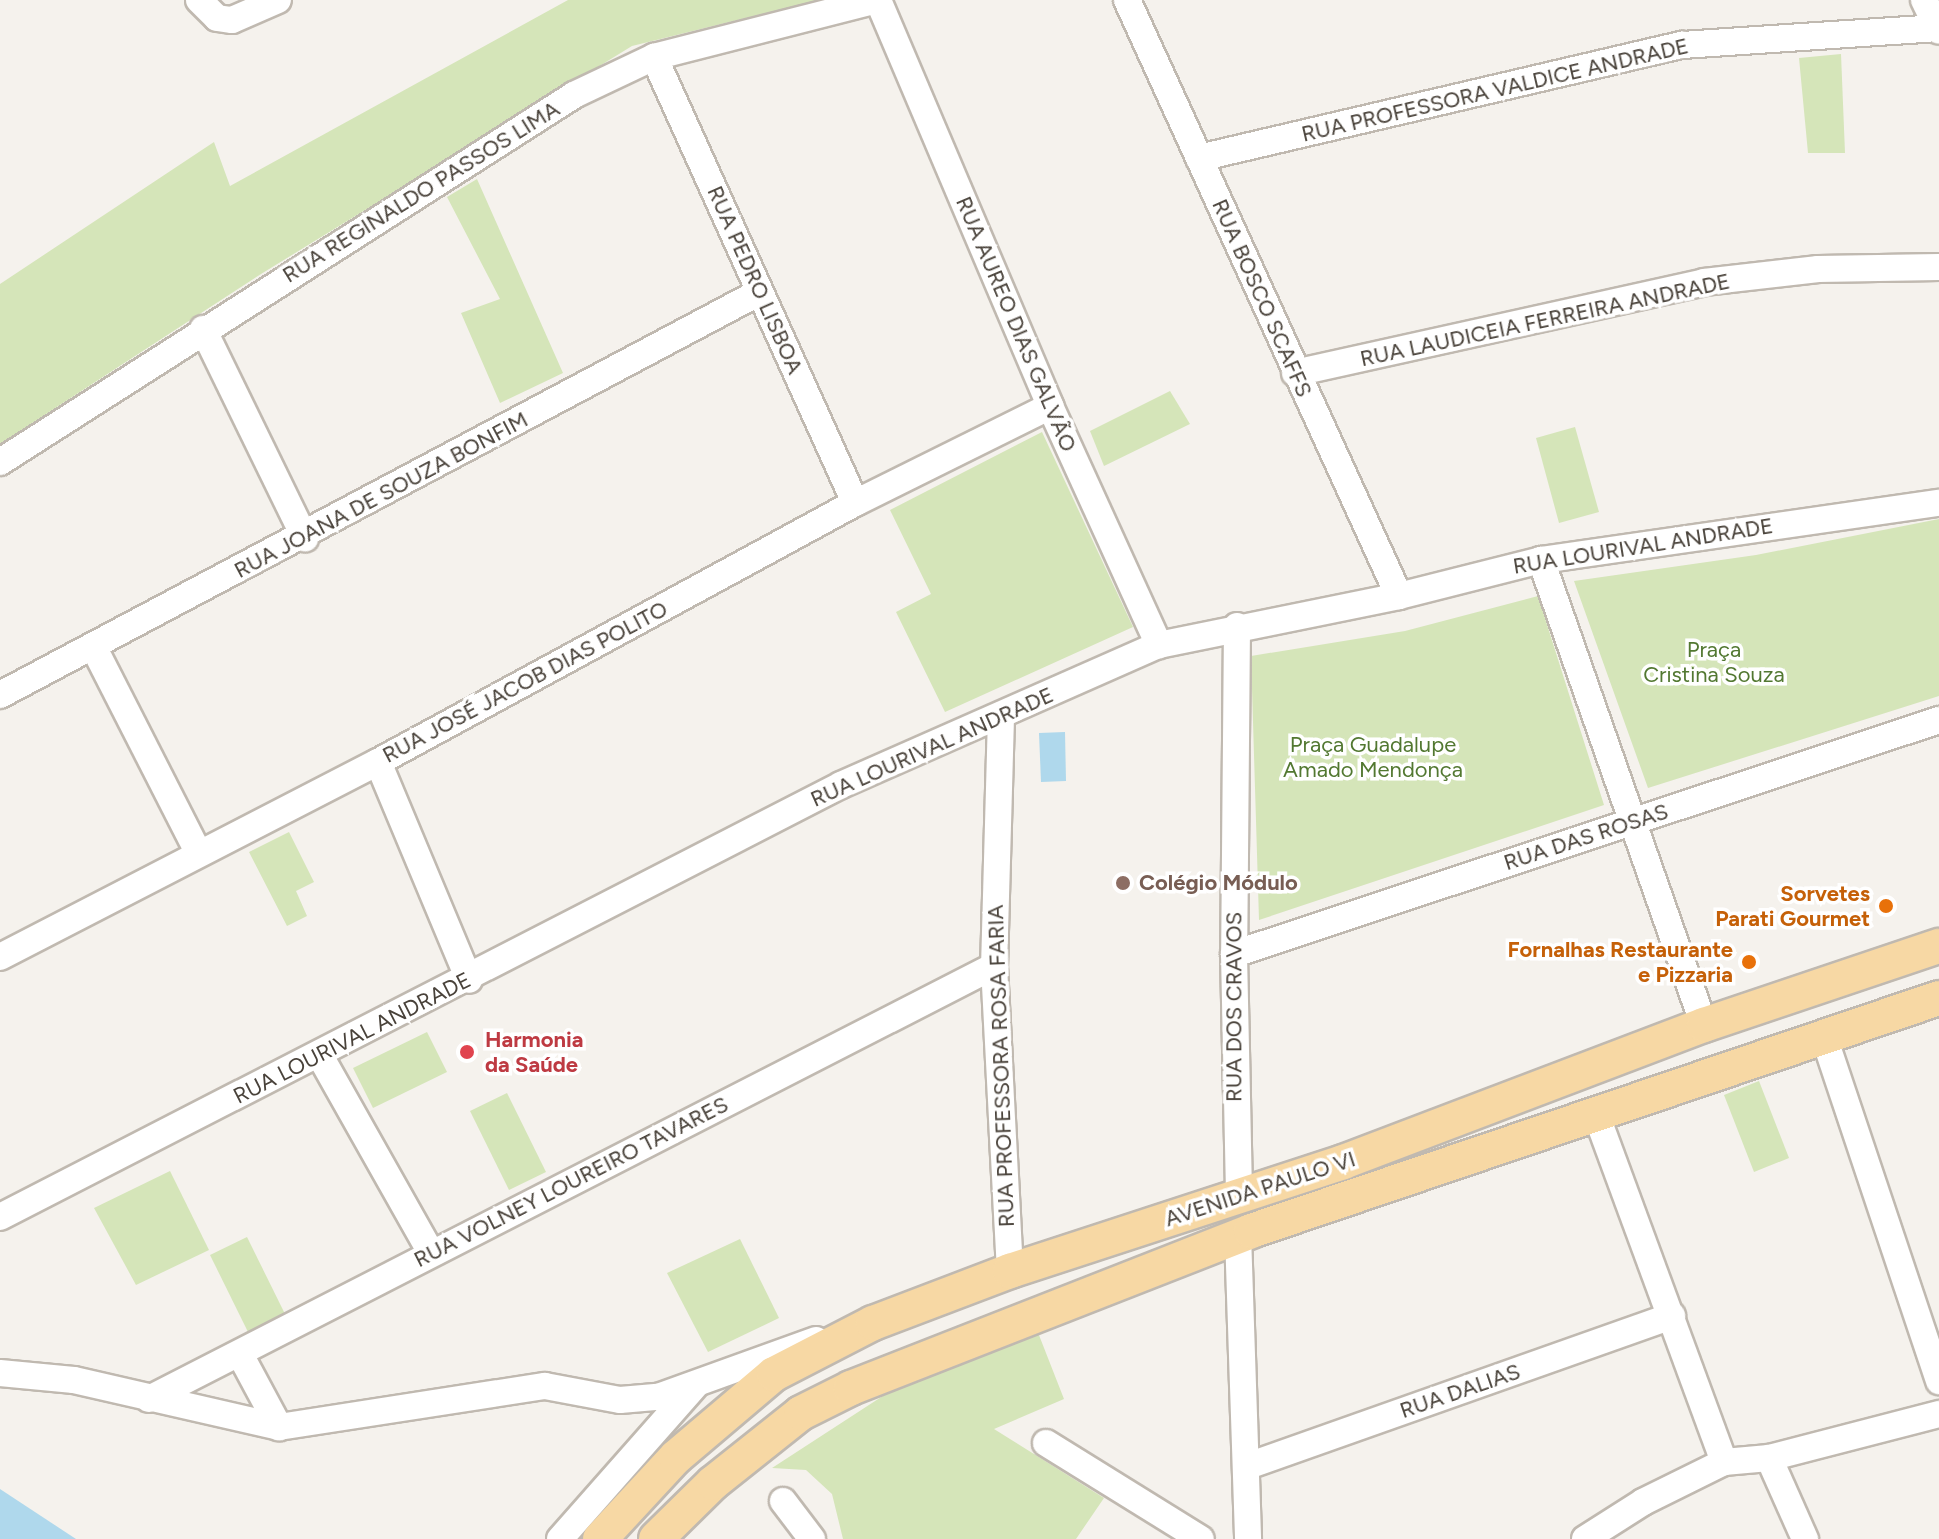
<!DOCTYPE html>
<meta charset="utf-8">
<style>
body{margin:0}
#map{position:relative;width:1939px;height:1539px;overflow:hidden;background:#f5f2ed;font-family:Figtree,sans-serif}
div>[style]{position:absolute}
.green>*{inset:0;background:#d5e5b9}
.water>*{inset:0;background:#afd8ec}
.roads{filter:drop-shadow(2px 0 #c0b9b0) drop-shadow(-2px 0 #c0b9b0) drop-shadow(0 2px #c0b9b0) drop-shadow(0 -2px #c0b9b0)}
.minor>*{height:26px;margin:-13px;padding:0 13px;transform-origin:13px;border-radius:13px;background:#fff}
.major>*{height:34px;margin:-17px;padding:0 17px;transform-origin:17px;border-radius:17px;background:#f7d8a4}
.dots>*{width:22px;height:22px;translate:-50% -50%;box-sizing:border-box;border:4px solid #fff;border-radius:50%}
span{translate:-50% -50%;white-space:nowrap;text-align:center;line-height:1.15;-webkit-text-stroke:7px #fff;paint-order:stroke}
.street-label{font-size:22px;color:#49423a}
.park-label{font-size:22px;color:#527831}
.education-label{font-size:22px;color:#785e54;font-weight:700}
.left{translate:0 -50%;text-align:left}
.food-label{font-size:22px;color:#c56008;font-weight:700}
.right{translate:-100% -50%;text-align:right}
.health-label{font-size:22px;color:#be3a42;font-weight:700}
</style>
<div id="map">
<div class="green">
<div style="clip-path:polygon(568px 0,819px 0,632px 46px,261px 274px,0 444px,0 284px,214px 142px,230px 186px)"></div>
<div style="clip-path:polygon(1841px 54px,1845px 153px,1808px 153px,1799px 58px)"></div>
<div style="clip-path:polygon(477px 179px,563px 373px,500px 403px,461px 313px,500px 299px,447px 197px)"></div>
<div style="clip-path:polygon(1170px 391px,1190px 424px,1104px 466px,1090px 431px)"></div>
<div style="clip-path:polygon(1575px 427px,1599px 512px,1559px 523px,1536px 438px)"></div>
<div style="clip-path:polygon(1042px 432px,1133px 627px,945px 712px,896px 612px,931px 594px,890px 510px)"></div>
<div style="clip-path:polygon(1939px 519px,1939px 696px,1648px 788px,1574px 581px,1756px 555px)"></div>
<div style="clip-path:polygon(1538px 596px,1604px 805px,1259px 920px,1251px 656px,1405px 631px)"></div>
<div style="clip-path:polygon(289px 832px,314px 882px,296px 891px,307px 916px,287px 926px,249px 852px)"></div>
<div style="clip-path:polygon(427px 1032px,447px 1072px,373px 1108px,353px 1068px)"></div>
<div style="clip-path:polygon(1759px 1081px,1789px 1158px,1754px 1172px,1724px 1095px)"></div>
<div style="clip-path:polygon(507px 1093px,546px 1172px,509px 1190px,470px 1111px)"></div>
<div style="clip-path:polygon(170px 1171px,209px 1250px,136px 1285px,94px 1208px)"></div>
<div style="clip-path:polygon(247px 1237px,286px 1316px,249px 1334px,210px 1255px)"></div>
<div style="clip-path:polygon(740px 1239px,779px 1318px,708px 1352px,667px 1273px)"></div>
<div style="clip-path:polygon(1037px 1330px,1064px 1399px,994px 1429px,1104px 1498px,1076px 1539px,843px 1539px,832px 1494px,806px 1470px,772px 1468px,912px 1377px)"></div>
</div>
<div class="water">
<div style="clip-path:polygon(1065px 732px,1066px 781px,1041px 782px,1039px 733px)"></div>
<div style="clip-path:polygon(0 1489px,76px 1539px,0 1539px)"></div>
</div>
<div class="roads">
<div class="minor">
<div style="left:199px;top:0;width:25px;rotate:45deg"></div>
<div style="left:217px;top:18px;width:15px;rotate:8deg"></div>
<div style="left:232px;top:20px;width:50px;rotate:-23.5deg"></div>
<div style="left:878px;top:0;width:441px;rotate:67deg"></div>
<div style="left:1050px;top:406px;width:263px;rotate:65.5deg"></div>
<div style="left:1127px;top:0;width:655px;rotate:65.47deg"></div>
<div style="left:1924px;top:0;width:34px;rotate:64deg"></div>
<div style="left:654px;top:57px;width:489px;rotate:65.7deg"></div>
<div style="left:1199px;top:158px;width:496px;rotate:-13.2deg"></div>
<div style="left:1682px;top:45px;width:257px;rotate:-3.8deg"></div>
<div style="left:203px;top:329px;width:233px;rotate:64deg"></div>
<div style="left:1295px;top:373px;width:419px;rotate:-12.5deg"></div>
<div style="left:1704px;top:282px;width:115px;rotate:-6.5deg"></div>
<div style="left:1818px;top:269px;width:121px;rotate:-0.9deg"></div>
<div style="left:0;top:462px;width:681px;rotate:-32.59deg"></div>
<div style="left:574px;top:95px;width:89px;rotate:-25.4deg"></div>
<div style="left:654px;top:57px;width:230px;rotate:-14.3deg"></div>
<div style="left:1541px;top:560px;width:493px;rotate:70.7deg"></div>
<div style="left:1237px;top:626px;width:328px;rotate:90.5deg"></div>
<div style="left:1234px;top:954px;width:242px;rotate:88.8deg"></div>
<div style="left:93px;top:646px;width:233px;rotate:63deg"></div>
<div style="left:0;top:695px;width:860px;rotate:-27.94deg"></div>
<div style="left:1001px;top:717px;width:249px;rotate:91.6deg"></div>
<div style="left:994px;top:966px;width:305px;rotate:87deg"></div>
<div style="left:378px;top:762px;width:236px;rotate:67.3deg"></div>
<div style="left:1234px;top:954px;width:743px;rotate:-18.36deg"></div>
<div style="left:0;top:957px;width:425px;rotate:-27.3deg"></div>
<div style="left:378px;top:762px;width:543px;rotate:-28.5deg"></div>
<div style="left:855px;top:503px;width:218px;rotate:-26.4deg"></div>
<div style="left:1824px;top:1037px;width:363px;rotate:71.5deg"></div>
<div style="left:319px;top:1054px;width:228px;rotate:60.6deg"></div>
<div style="left:1596px;top:1114px;width:371px;rotate:69.8deg"></div>
<div style="left:0;top:1217px;width:945px;rotate:-27.19deg"></div>
<div style="left:841px;top:785px;width:347px;rotate:-23.8deg"></div>
<div style="left:1159px;top:645px;width:245px;rotate:-11.5deg"></div>
<div style="left:1399px;top:596px;width:146px;rotate:-14.2deg"></div>
<div style="left:1541px;top:560px;width:402px;rotate:-8.2deg"></div>
<div style="left:1238px;top:1235px;width:304px;rotate:88.1deg"></div>
<div style="left:241px;top:1356px;width:81px;rotate:61.8deg"></div>
<div style="left:0;top:1373px;width:74px;rotate:5.4deg"></div>
<div style="left:74px;top:1380px;width:210px;rotate:12.9deg"></div>
<div style="left:279px;top:1427px;width:269px;rotate:-8.8deg"></div>
<div style="left:545px;top:1386px;width:76px;rotate:10.6deg"></div>
<div style="left:620px;top:1400px;width:38px;rotate:-5deg"></div>
<div style="left:658px;top:1397px;width:168px;rotate:-19.8deg"></div>
<div style="left:149px;top:1399px;width:949px;rotate:-27.13deg"></div>
<div style="left:1046px;top:1443px;width:182px;rotate:31.8deg"></div>
<div style="left:1769px;top:1458px;width:89px;rotate:66deg"></div>
<div style="left:1248px;top:1466px;width:450px;rotate:-19.5deg"></div>
<div style="left:783px;top:1501px;width:48px;rotate:52.7deg"></div>
<div style="left:560px;top:1539px;width:205px;rotate:-48.6deg"></div>
<div style="left:1585px;top:1539px;width:69px;rotate:-32.5deg"></div>
<div style="left:1643px;top:1502px;width:90px;rotate:-26.3deg"></div>
<div style="left:1724px;top:1462px;width:45px;rotate:-5.1deg"></div>
<div style="left:1769px;top:1458px;width:176px;rotate:-14.5deg"></div>
</div>
<div class="major">
<div style="left:600px;top:1539px;width:112px;rotate:-47.2deg"></div>
<div style="left:676px;top:1457px;width:128px;rotate:-40.3deg"></div>
<div style="left:774px;top:1374px;width:111px;rotate:-27.3deg"></div>
<div style="left:873px;top:1323px;width:147px;rotate:-20.8deg"></div>
<div style="left:1010px;top:1271px;width:350px;rotate:-18.1deg"></div>
<div style="left:1343px;top:1162px;width:386px;rotate:-20.8deg"></div>
<div style="left:1704px;top:1025px;width:248px;rotate:-18.6deg"></div>
<div style="left:656px;top:1539px;width:80px;rotate:-44.5deg"></div>
<div style="left:713px;top:1483px;width:112px;rotate:-38.5deg"></div>
<div style="left:801px;top:1413px;width:56px;rotate:-26.6deg"></div>
<div style="left:851px;top:1388px;width:430px;rotate:-21.4deg"></div>
<div style="left:1251px;top:1231px;width:726px;rotate:-18.71deg"></div>
</div>
</div>
<div class="dots">
<div style="left:1123px;top:883px;background:#8d6e63"></div>
<div style="left:1886px;top:906px;background:#e8710a"></div>
<div style="left:1749px;top:962px;background:#e8710a"></div>
<div style="left:467px;top:1052px;background:#e0444e"></div>
</div>
<div class="street-label">
<span style="left:1495px;top:90px;rotate:-13deg">RUA PROFESSORA VALDICE ANDRADE</span>
<span style="left:421px;top:192px;rotate:-32deg">RUA REGINALDO PASSOS LIMA</span>
<span style="left:755px;top:280px;rotate:66deg">RUA PEDRO LISBOA</span>
<span style="left:1262px;top:298px;rotate:66deg">RUA BOSCO SCAFFS</span>
<span style="left:1545px;top:320px;rotate:-12deg">RUA LAUDICEIA FERREIRA ANDRADE</span>
<span style="left:1016px;top:324px;rotate:67deg">RUA AUREO DIAS GALVÃO</span>
<span style="left:381px;top:495px;rotate:-28deg">RUA JOANA DE SOUZA BONFIM</span>
<span style="left:1643px;top:546px;rotate:-9deg">RUA LOURIVAL ANDRADE</span>
<span style="left:525px;top:682px;rotate:-28deg">RUA JOSÉ JACOB DIAS POLITO</span>
<span style="left:932px;top:747px;rotate:-24deg">RUA LOURIVAL ANDRADE</span>
<span style="left:1586px;top:837px;rotate:-18deg">RUA DAS ROSAS</span>
<span style="left:1234px;top:1007px;rotate:-90deg">RUA DOS CRAVOS</span>
<span style="left:352px;top:1038px;rotate:-27deg">RUA LOURIVAL ANDRADE</span>
<span style="left:1001px;top:1066px;rotate:-92deg">RUA PROFESSORA ROSA FARIA</span>
<span style="left:571px;top:1182px;rotate:-27deg">RUA VOLNEY LOUREIRO TAVARES</span>
<span style="left:1260px;top:1189px;rotate:-18deg">AVENIDA PAULO VI</span>
<span style="left:1460px;top:1391px;rotate:-19deg">RUA DALIAS</span>
</div>
<div class="park-label">
<span style="left:1714px;top:662px">Praça<br>Cristina Souza</span>
<span style="left:1373px;top:757px">Praça Guadalupe<br>Amado Mendonça</span>
</div>
<div class="education-label">
<span class="left" style="left:1139px;top:883px">Colégio Módulo</span>
</div>
<div class="food-label">
<span class="right" style="left:1870px;top:906px">Sorvetes<br>Parati Gourmet</span>
<span class="right" style="left:1733px;top:962px">Fornalhas Restaurante<br>e Pizzaria</span>
</div>
<div class="health-label">
<span class="left" style="left:485px;top:1052px">Harmonia<br>da Saúde</span>
</div>
</div>
